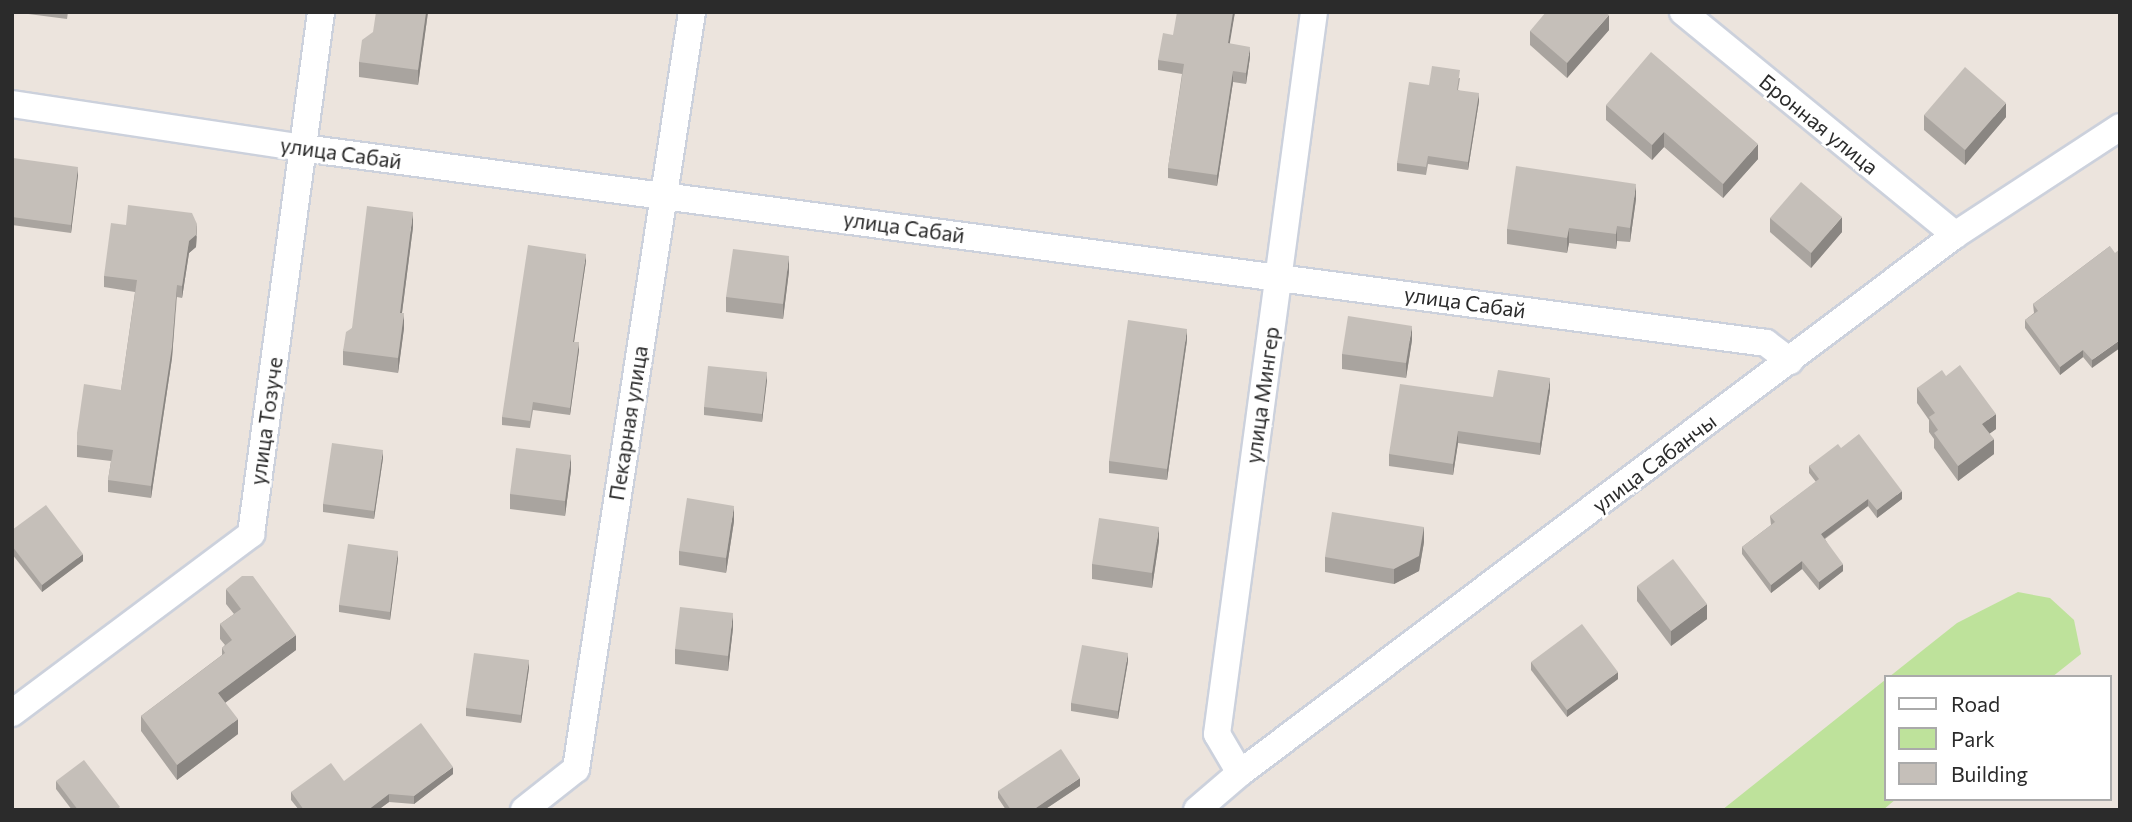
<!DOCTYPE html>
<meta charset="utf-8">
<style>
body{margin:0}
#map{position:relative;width:2132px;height:822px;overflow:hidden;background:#ece4dd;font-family:Commissioner,sans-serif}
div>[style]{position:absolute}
.green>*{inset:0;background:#bee29b}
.roads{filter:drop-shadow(2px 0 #ccd1dc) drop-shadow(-2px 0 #ccd1dc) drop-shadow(0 2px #ccd1dc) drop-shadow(0 -2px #ccd1dc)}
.street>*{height:26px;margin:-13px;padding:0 13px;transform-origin:13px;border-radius:13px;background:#fff}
.wall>*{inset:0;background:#a9a49f}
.shaded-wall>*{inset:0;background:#8a8682}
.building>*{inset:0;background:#c5bfb9}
span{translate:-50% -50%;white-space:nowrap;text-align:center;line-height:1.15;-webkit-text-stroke:5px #fff;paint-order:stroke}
.street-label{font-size:21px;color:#2b2b2b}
.frame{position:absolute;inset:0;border:14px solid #2b2b2b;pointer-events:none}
.legend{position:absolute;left:1884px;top:675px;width:228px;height:126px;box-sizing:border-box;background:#fff;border:2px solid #aaa;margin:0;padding:9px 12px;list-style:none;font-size:21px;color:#2b2b2b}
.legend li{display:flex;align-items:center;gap:14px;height:35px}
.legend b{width:35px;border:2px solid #aaa}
</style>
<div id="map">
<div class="green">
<div style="clip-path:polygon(2018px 592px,2050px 598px,2074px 620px,2081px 654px,2052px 677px,1889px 677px,1957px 623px)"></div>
<div style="clip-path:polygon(1885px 680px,1885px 799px,1896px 799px,1883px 810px,1722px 810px)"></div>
</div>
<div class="roads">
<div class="street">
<div style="left:1683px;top:12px;width:352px;rotate:39.3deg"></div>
<div style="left:12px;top:104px;width:294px;rotate:8.6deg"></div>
<div style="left:303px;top:148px;width:1476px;rotate:7.59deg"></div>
<div style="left:1766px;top:343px;width:30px;rotate:37deg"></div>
<div style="left:12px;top:713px;width:299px;rotate:-36.8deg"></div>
<div style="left:251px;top:534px;width:527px;rotate:-82.36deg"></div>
<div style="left:1240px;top:773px;width:45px;rotate:-120.5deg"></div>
<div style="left:1217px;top:734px;width:728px;rotate:-82.35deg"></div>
<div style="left:524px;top:810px;width:66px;rotate:-38.3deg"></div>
<div style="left:576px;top:769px;width:766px;rotate:-81.29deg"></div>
<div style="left:1197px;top:810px;width:57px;rotate:-40.7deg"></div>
<div style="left:1240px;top:773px;width:895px;rotate:-36.96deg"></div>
<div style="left:1955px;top:235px;width:197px;rotate:-33.2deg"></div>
</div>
</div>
<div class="wall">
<div style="clip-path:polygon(13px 12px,68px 12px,67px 19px)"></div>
<div style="clip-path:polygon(428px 12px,418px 85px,359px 77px,359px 62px)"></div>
<div style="clip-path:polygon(1235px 12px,1229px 43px,1250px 57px,1246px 84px,1233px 82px,1217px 186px,1168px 178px,1168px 168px,1182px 74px,1158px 70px,1158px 60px,1173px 35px)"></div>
<div style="clip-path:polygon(1609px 30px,1567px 78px,1530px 45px,1530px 31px)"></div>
<div style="clip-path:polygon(1460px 78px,1458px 90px,1479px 101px,1468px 170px,1428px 164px,1426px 175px,1397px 171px,1397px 163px,1429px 85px)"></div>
<div style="clip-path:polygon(1606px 105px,1758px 159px,1723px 198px,1664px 147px,1652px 160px,1606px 120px)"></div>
<div style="clip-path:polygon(1924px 115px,2006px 117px,1965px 165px,1924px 130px)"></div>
<div style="clip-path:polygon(12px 167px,78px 175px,71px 233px,12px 225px)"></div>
<div style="clip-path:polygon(1636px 199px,1630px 242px,1617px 241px,1616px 249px,1569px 243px,1567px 253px,1507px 244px,1507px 229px)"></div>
<div style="clip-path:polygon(1770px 218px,1842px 232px,1811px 268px,1770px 232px)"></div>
<div style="clip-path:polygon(413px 227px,402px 313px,404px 328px,398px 373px,343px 365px,343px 351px,352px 328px)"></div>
<div style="clip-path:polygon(197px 236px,196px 247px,189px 253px,182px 298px,177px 297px,172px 358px,151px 498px,108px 492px,108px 480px,111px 461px,77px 457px,77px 433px,121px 390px,135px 292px,104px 287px,104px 276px)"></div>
<div style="clip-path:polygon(2110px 246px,2092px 368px,2083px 357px,2060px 375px,2025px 328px,2025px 320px,2034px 313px,2033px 304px)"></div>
<div style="clip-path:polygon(586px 261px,574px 342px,579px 350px,570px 415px,533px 410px,530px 428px,502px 425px,502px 417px)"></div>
<div style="clip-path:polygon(789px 271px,783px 319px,726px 312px,726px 297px)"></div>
<div style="clip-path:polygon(1187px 340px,1167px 480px,1109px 473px,1109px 461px)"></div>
<div style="clip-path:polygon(1412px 340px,1406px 378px,1342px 369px,1342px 354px)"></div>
<div style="clip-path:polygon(1946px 376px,1996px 429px,1989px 434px,1994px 454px,1958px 481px,1934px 448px,1934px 439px,1929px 432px,1929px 420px,1917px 403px,1917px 388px)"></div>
<div style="clip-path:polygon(767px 380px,762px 422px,704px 415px,704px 407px)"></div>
<div style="clip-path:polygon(1550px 390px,1540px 455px,1458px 443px,1453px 475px,1389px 466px,1389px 454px,1493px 397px)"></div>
<div style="clip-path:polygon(1841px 448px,1902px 499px,1877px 518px,1868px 506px,1825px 539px,1843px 571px,1819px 590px,1802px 569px,1771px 593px,1742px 554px,1742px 547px,1771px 525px,1770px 516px,1816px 482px,1809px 473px,1809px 466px)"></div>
<div style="clip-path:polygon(383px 458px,374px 519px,323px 512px,323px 504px)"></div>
<div style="clip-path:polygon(571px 470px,565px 516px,510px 509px,510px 494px)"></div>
<div style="clip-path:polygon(734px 521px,726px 573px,679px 565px,679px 551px)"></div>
<div style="clip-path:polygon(12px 530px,83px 561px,42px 592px,12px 554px)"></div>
<div style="clip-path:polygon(1159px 541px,1152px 588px,1092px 579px,1092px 564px)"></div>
<div style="clip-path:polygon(1424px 542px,1419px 571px,1394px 584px,1325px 572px,1325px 557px)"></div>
<div style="clip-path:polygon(398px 559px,390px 620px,339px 612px,339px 605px)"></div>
<div style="clip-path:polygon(1637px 586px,1707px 619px,1671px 646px,1637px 601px)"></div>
<div style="clip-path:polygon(226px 589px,296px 650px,225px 703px,238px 734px,177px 780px,141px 731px,141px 716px,222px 655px,222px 648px,225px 645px,220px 639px,220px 624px,234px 614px,226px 604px)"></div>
<div style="clip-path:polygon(733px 628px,728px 671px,675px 664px,675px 649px)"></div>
<div style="clip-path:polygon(1128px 661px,1118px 719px,1071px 711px,1071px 703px)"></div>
<div style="clip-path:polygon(1531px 662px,1618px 679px,1567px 717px,1531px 670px)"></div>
<div style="clip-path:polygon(529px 668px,521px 723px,466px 716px,466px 708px)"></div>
<div style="clip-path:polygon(453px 774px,414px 804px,389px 802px,378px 810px,299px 810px,291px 800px,291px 792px,344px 781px)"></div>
<div style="clip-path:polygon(56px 781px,120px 810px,72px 810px,56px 789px)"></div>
<div style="clip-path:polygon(1080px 786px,1044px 810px,1006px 810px,998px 798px,998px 791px)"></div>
</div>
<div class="shaded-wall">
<div style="clip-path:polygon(426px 12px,428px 12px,418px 85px,418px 70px)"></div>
<div style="clip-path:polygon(1233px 12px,1235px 12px,1228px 54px,1228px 43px)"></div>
<div style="clip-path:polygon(1609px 15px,1609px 30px,1567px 78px,1567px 63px)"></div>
<div style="clip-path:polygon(1250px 47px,1250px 57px,1246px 84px,1246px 73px)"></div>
<div style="clip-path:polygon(1233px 71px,1233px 82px,1217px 186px,1217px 175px)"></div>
<div style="clip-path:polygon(1479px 93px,1479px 101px,1468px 170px,1468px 162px)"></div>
<div style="clip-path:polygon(2006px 103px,2006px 117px,1965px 165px,1965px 150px)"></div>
<div style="clip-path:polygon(1664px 132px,1664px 147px,1652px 160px,1652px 145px)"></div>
<div style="clip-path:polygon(1758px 144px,1758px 159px,1723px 198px,1723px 184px)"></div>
<div style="clip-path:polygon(78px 167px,78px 175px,71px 233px,71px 225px)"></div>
<div style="clip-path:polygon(1636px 184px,1636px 199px,1630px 242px,1630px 228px)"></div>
<div style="clip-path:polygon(413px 212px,413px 227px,400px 328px,400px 313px)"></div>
<div style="clip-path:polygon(1842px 217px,1842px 232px,1811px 268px,1811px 253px)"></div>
<div style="clip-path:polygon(197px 224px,196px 247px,189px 253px,182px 298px,182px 286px,189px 241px)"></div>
<div style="clip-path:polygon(1617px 226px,1617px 241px,1616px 249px,1616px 234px)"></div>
<div style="clip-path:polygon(1569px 228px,1569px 243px,1567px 253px,1567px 238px)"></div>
<div style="clip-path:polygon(586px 254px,586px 261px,573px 349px,573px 342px)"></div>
<div style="clip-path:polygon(789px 256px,789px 271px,783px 319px,783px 304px)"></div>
<div style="clip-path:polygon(177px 285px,172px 358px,151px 498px,151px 486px)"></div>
<div style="clip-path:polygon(404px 313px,404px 328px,398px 373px,398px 358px)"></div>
<div style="clip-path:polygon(1412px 326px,1412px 340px,1406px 378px,1406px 363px)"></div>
<div style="clip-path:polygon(1187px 329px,1187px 340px,1167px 480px,1167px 469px)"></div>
<div style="clip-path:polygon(2120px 340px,2120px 348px,2092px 368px,2092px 360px)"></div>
<div style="clip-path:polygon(579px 342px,579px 350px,570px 415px,570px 408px)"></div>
<div style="clip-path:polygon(2083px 350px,2083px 357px,2060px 375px,2060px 367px)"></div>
<div style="clip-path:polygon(767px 372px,767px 380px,762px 422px,762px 414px)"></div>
<div style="clip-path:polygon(1550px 378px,1550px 390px,1540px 455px,1540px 443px)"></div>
<div style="clip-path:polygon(1996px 414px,1996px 429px,1982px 439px,1982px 424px)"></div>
<div style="clip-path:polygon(1458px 431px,1458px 443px,1453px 475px,1453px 464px)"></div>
<div style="clip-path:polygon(1994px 439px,1994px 454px,1958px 481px,1958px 466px)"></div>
<div style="clip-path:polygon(383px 450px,383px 458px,374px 519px,374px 511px)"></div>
<div style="clip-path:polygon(571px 455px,571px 470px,565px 516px,565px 501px)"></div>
<div style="clip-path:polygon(1902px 491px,1902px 499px,1877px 518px,1877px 510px)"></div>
<div style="clip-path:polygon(1868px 499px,1868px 506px,1821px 541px,1821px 534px)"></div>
<div style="clip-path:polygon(734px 506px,734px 521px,726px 573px,726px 558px)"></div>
<div style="clip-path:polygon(1159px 527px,1159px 541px,1152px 588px,1152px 573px)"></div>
<div style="clip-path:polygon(1424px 527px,1424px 542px,1419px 571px,1394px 584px,1394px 569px)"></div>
<div style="clip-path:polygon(398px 551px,398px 559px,390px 620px,390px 612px)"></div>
<div style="clip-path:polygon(83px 554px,83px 561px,42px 592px,42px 585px)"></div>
<div style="clip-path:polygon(1802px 561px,1802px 569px,1771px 593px,1771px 585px)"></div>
<div style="clip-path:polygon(1843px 564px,1843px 571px,1819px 590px,1819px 582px)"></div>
<div style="clip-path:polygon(1707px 604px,1707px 619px,1671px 646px,1671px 631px)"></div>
<div style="clip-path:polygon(733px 613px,733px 628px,728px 671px,728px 656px)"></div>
<div style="clip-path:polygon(296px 635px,296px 650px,218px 708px,218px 693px)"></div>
<div style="clip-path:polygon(1128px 653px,1128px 661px,1118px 719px,1118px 711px)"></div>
<div style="clip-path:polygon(529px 660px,529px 668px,521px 723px,521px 715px)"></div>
<div style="clip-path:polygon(1618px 672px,1618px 679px,1567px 717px,1567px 710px)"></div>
<div style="clip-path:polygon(238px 719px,238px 734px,177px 780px,177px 765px)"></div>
<div style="clip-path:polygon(453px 767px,453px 774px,414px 804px,414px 796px)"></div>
<div style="clip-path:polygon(1080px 778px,1080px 786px,1044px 810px,1033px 810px)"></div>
<div style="clip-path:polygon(389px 794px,389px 802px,378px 810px,368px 810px)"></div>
</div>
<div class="building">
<div style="clip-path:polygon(376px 12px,426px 12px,418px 70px,359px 62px,362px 40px,373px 32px)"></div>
<div style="clip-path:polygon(1177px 12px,1233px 12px,1228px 43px,1250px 47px,1246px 73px,1233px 71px,1217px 175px,1168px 168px,1184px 64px,1158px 60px,1163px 33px,1173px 35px)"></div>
<div style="clip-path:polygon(1546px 12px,1605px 12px,1609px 15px,1567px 63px,1530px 31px)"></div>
<div style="clip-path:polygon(1651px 52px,1758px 144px,1723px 184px,1664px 132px,1652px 145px,1606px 105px)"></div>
<div style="clip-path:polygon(1432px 66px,1460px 70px,1457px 90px,1479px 93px,1468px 162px,1428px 156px,1426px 167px,1397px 163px,1409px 82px,1429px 85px)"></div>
<div style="clip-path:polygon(1965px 67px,2006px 103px,1965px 150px,1924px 115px)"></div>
<div style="clip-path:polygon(13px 158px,78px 167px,71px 225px,12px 217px,12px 167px)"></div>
<div style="clip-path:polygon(1516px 166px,1636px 184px,1630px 228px,1617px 226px,1616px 234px,1569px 228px,1567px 238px,1507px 229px)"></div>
<div style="clip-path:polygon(1801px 182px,1842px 217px,1811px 253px,1770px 218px)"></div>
<div style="clip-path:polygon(128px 205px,192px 213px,197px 224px,196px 235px,189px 241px,182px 286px,177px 285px,172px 347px,151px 486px,108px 480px,113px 450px,77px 445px,77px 433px,84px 384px,121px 390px,137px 280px,104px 276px,111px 223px,126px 225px)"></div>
<div style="clip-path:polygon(367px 206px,413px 212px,400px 313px,404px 313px,398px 358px,343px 351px,346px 332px,352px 328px)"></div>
<div style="clip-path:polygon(528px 245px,586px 254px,573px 342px,579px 342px,570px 408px,533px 402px,530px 421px,502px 417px)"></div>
<div style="clip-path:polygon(2110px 246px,2115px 253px,2120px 249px,2120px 340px,2092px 360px,2083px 350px,2060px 367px,2025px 320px,2038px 311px,2033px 304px)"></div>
<div style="clip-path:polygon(733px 249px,789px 256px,783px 304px,726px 297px)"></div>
<div style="clip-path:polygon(1348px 316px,1412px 326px,1406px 363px,1342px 354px)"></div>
<div style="clip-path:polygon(1128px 320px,1187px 329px,1167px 469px,1109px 461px)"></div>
<div style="clip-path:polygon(1960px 365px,1996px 414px,1982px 424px,1994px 439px,1958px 466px,1934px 433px,1938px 430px,1929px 417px,1935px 413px,1917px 388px,1942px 370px,1946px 376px)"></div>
<div style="clip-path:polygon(708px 366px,767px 372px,762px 414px,704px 407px)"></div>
<div style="clip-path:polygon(1498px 370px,1550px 378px,1540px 443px,1458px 431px,1453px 464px,1389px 454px,1400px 384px,1493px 397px)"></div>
<div style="clip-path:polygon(1859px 434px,1902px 491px,1877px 510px,1868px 499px,1821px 534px,1843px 564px,1819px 582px,1802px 561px,1771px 585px,1742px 547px,1775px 522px,1770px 516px,1819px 479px,1809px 466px,1838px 444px,1841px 448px)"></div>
<div style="clip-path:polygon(332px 443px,383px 450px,374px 511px,323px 504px)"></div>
<div style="clip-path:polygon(516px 448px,571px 455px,565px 501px,510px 494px)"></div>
<div style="clip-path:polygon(687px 498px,734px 506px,726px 558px,679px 551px)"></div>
<div style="clip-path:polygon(46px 505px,83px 554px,42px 585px,12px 546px,12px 530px)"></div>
<div style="clip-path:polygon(1332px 512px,1424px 527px,1419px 556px,1394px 569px,1325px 557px)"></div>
<div style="clip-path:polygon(1099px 518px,1159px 527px,1152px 573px,1092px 564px)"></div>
<div style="clip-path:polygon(348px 544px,398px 551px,390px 612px,339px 605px)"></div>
<div style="clip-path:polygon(1673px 559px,1707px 604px,1671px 631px,1637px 586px)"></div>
<div style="clip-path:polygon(242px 576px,253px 576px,296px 635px,218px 693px,238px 719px,177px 765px,141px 716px,225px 653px,222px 648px,232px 640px,220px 624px,241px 609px,226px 589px)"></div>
<div style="clip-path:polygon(680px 607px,733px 613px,728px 656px,675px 649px)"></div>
<div style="clip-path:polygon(1582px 624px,1618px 672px,1567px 710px,1531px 662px)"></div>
<div style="clip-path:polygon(1082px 645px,1128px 653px,1118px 711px,1071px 703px)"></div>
<div style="clip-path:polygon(474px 653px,529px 660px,521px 715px,466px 708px)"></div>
<div style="clip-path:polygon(421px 723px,453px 767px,414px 796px,389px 794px,368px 810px,304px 810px,291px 792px,331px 763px,344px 781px)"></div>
<div style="clip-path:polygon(1061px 749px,1080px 778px,1033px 810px,1011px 810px,998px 791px)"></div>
<div style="clip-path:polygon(84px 760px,120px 807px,116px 810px,78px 810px,56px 781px)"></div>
</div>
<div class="street-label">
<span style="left:1819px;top:124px;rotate:39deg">Бронная улица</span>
<span style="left:341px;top:153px;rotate:8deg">улица Сабай</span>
<span style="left:904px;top:227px;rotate:8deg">улица Сабай</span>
<span style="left:1465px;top:302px;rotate:8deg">улица Сабай</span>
<span style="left:1262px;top:395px;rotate:-82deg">улица Мингер</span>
<span style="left:266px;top:421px;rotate:-82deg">улица Тозуче</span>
<span style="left:628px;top:423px;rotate:-81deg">Пекарная улица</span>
<span style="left:1654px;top:463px;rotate:-37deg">улица Сабанчы</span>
</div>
<div class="frame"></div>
<ul class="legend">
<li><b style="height:9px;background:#fff"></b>Road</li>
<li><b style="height:19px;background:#bee29b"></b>Park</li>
<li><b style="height:19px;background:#c5bfb9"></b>Building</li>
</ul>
</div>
